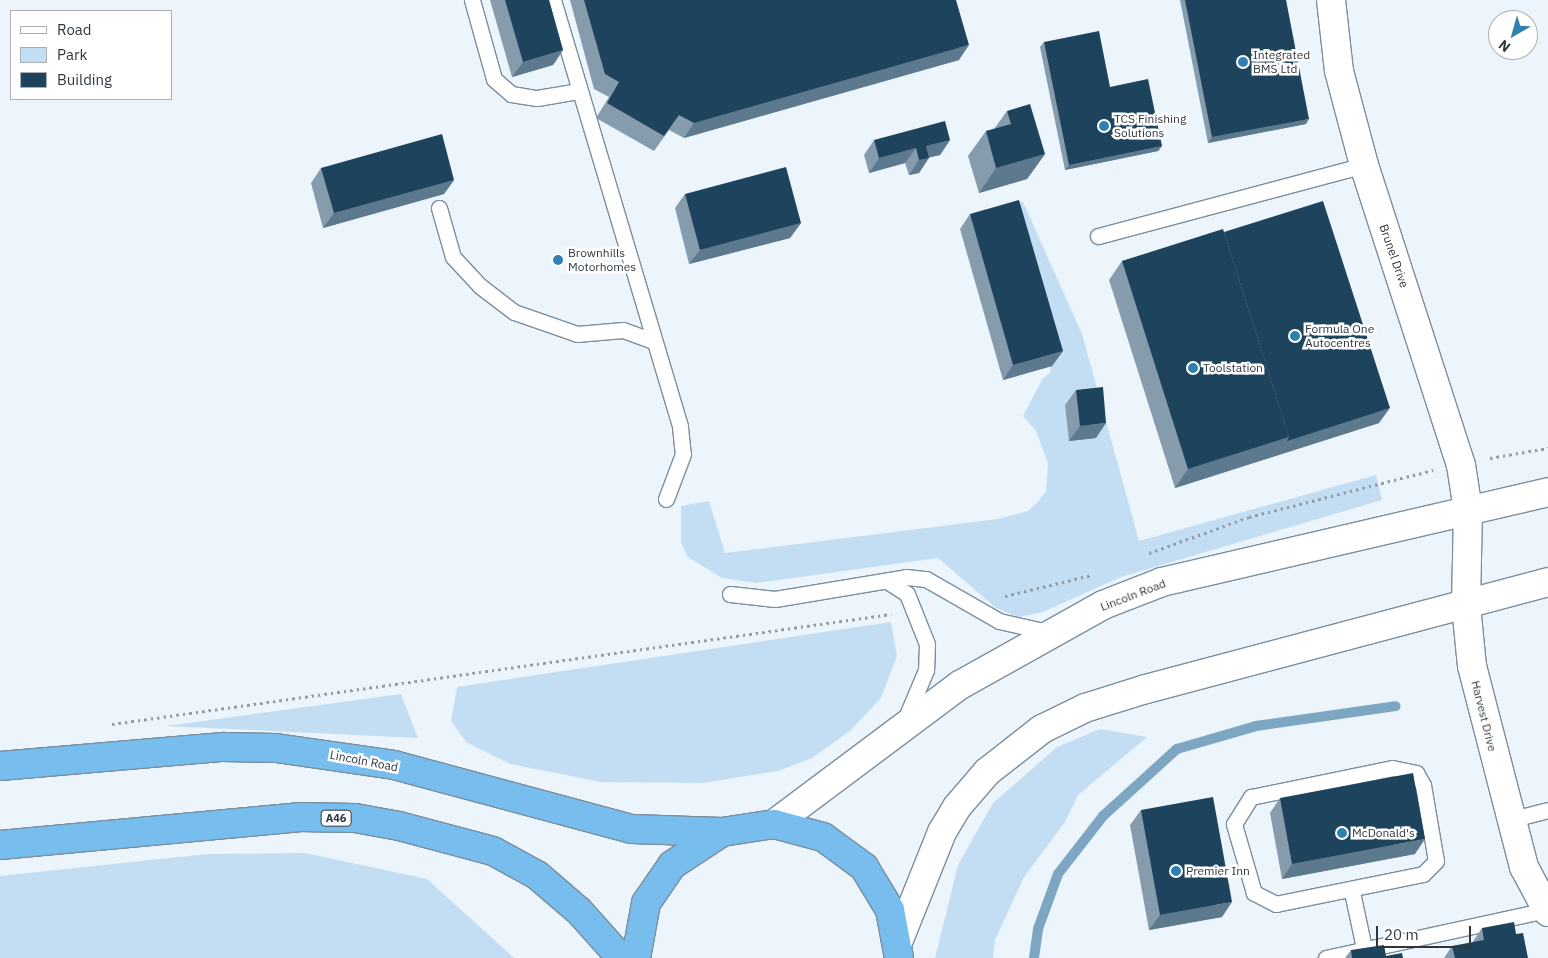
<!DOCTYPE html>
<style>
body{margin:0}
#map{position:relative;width:1548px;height:958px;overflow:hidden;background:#edf5fc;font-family:"IBM Plex Sans",sans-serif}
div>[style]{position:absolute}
.green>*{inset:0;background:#c3def3}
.stream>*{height:10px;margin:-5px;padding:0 5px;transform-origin:5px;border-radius:5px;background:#7da6c3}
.path>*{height:3px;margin-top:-1.5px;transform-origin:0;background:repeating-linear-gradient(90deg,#959da4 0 2.5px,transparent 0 6.5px)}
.roads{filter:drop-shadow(1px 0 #7b8e9d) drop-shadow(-1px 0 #7b8e9d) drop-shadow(0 1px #7b8e9d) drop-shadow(0 -1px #7b8e9d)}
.lane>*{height:15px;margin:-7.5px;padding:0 7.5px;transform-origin:7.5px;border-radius:7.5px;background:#fff}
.street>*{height:28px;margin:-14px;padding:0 14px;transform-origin:14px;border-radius:14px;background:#fff}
.secondary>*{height:28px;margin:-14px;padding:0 14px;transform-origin:14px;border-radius:14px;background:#fff}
.highway>*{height:28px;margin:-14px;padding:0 14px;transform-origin:14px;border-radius:14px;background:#77bded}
.wall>*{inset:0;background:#869cac}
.shaded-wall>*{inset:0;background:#5c798d}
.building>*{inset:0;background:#1e445d}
.dots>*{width:14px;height:14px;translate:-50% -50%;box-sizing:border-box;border:2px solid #fff;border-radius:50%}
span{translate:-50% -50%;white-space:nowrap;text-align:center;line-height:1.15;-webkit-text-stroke:5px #fff;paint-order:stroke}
.shield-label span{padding:1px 4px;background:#fff;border:1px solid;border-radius:4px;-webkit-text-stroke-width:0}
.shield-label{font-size:11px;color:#2f373d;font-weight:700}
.poi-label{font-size:12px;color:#2f373d}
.left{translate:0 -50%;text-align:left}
.street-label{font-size:12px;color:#2f373d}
.legend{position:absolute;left:10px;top:10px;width:162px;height:90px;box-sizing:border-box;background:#fff;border:1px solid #acafb1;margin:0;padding:6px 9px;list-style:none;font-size:15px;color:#2f373d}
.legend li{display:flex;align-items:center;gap:10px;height:25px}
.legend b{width:25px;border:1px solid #acafb1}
.north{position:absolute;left:1488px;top:10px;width:50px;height:50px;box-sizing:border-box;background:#fff;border:1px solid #acafb1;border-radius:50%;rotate:218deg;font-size:14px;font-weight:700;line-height:20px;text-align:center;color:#2f373d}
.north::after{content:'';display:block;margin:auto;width:18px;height:22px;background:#3080b2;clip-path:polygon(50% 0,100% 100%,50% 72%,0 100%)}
.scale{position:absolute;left:1376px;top:926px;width:95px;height:22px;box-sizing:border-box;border:2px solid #2f373d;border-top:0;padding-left:6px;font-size:15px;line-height:18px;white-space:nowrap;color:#2f373d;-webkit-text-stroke:4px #fff;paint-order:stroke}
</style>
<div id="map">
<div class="green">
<div style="clip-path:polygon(1023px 202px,1082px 334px,1139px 541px,1376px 475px,1382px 500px,1121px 577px,1043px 612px,1018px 617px,996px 608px,938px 558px,756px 583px,722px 578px,688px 557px,681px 543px,681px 506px,709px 501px,725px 553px,998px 519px,1028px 511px,1038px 502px,1046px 491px,1048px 463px,1036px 431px,1023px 416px,1043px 378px,1051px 372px,1011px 204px)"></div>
<div style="clip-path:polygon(891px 622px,897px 656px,881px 698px,850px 731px,812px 758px,778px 771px,702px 783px,601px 782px,510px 764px,466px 742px,451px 721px,457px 687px)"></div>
<div style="clip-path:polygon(401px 694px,418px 738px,166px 726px)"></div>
<div style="clip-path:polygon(1100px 729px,1147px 737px,1078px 795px,1065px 822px,1024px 877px,995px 940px,993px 958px,935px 958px,958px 865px,993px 803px,1057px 747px)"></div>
<div style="clip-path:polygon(305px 853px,427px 879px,514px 958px,0 958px,0 876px,207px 854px)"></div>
</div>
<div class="stream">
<div style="left:1034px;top:958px;width:29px;rotate:-82deg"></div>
<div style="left:1038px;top:929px;width:59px;rotate:-70deg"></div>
<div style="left:1058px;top:874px;width:73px;rotate:-52.2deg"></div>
<div style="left:1103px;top:816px;width:100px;rotate:-42.2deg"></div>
<div style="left:1177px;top:749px;width:82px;rotate:-16.2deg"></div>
<div style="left:1256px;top:726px;width:141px;rotate:-8.1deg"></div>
</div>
<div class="path">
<div style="left:1490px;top:458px;width:59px;rotate:-9.8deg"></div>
<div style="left:1149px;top:553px;width:106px;rotate:-19.8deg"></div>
<div style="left:1249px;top:517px;width:190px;rotate:-14.3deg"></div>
<div style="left:1005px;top:596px;width:89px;rotate:-13.6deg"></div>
<div style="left:112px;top:724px;width:787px;rotate:-8.04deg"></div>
</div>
<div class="roads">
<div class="lane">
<div style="left:472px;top:0;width:82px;rotate:74.4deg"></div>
<div style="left:494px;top:79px;width:23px;rotate:41deg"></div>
<div style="left:511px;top:94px;width:26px;rotate:9deg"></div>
<div style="left:537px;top:98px;width:43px;rotate:-9.5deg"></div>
<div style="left:553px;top:0;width:445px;rotate:73.4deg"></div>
<div style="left:680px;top:427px;width:27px;rotate:84deg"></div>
<div style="left:683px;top:454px;width:48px;rotate:110.7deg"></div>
<div style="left:439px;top:208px;width:51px;rotate:74.1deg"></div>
<div style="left:453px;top:257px;width:40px;rotate:47deg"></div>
<div style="left:480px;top:286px;width:43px;rotate:37.4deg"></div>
<div style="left:514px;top:312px;width:67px;rotate:19.2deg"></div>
<div style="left:577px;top:334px;width:46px;rotate:-5deg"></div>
<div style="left:623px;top:330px;width:32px;rotate:20deg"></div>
<div style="left:1098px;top:236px;width:275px;rotate:-14.9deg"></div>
<div style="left:887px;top:581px;width:24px;rotate:33deg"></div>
<div style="left:907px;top:594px;width:54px;rotate:68.2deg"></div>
<div style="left:927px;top:644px;width:26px;rotate:92deg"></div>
<div style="left:926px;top:670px;width:56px;rotate:112.9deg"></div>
<div style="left:730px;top:594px;width:45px;rotate:6.3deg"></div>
<div style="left:775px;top:599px;width:133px;rotate:-9.5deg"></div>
<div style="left:906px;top:577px;width:20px;rotate:6deg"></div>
<div style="left:926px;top:579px;width:84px;rotate:29.9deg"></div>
<div style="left:999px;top:621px;width:50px;rotate:12.7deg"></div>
<div style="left:1392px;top:768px;width:25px;rotate:12deg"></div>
<div style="left:1416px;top:773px;width:14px;rotate:60deg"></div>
<div style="left:1423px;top:785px;width:77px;rotate:80.3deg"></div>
<div style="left:1436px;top:861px;width:18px;rotate:135deg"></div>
<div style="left:1423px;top:874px;width:150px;rotate:168.5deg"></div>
<div style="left:1276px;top:904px;width:25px;rotate:-153deg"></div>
<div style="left:1254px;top:893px;width:72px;rotate:-106.2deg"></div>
<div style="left:1234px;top:824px;width:32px;rotate:-58deg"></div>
<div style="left:1251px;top:797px;width:144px;rotate:-11.6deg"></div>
<div style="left:1509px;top:820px;width:40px;rotate:-14.4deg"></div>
<div style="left:1352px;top:892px;width:57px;rotate:77.9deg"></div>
<div style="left:1326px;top:958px;width:225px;rotate:-12.3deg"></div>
</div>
<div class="street">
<div style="left:1331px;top:0;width:71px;rotate:83.6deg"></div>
<div style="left:1339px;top:71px;width:97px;rotate:75.1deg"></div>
<div style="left:1364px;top:165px;width:315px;rotate:72.1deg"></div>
<div style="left:1461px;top:465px;width:46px;rotate:81.2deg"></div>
<div style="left:1468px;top:510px;width:96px;rotate:91.2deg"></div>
<div style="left:1466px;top:606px;width:60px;rotate:84.3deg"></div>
<div style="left:1472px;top:666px;width:208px;rotate:75.5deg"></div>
<div style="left:1524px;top:867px;width:51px;rotate:61.9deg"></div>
</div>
<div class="secondary">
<div style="left:774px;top:824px;width:232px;rotate:-36.8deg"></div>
<div style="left:960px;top:685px;width:164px;rotate:-29.2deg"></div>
<div style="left:1103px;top:605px;width:63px;rotate:-21.3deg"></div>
<div style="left:1162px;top:582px;width:396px;rotate:-13.1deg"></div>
<div style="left:898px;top:942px;width:118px;rotate:-68.2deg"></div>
<div style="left:942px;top:832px;width:29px;rotate:-59deg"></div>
<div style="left:957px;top:807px;width:46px;rotate:-49.4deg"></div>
<div style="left:987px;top:772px;width:70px;rotate:-38deg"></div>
<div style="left:1042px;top:729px;width:48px;rotate:-26deg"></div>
<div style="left:1085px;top:708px;width:64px;rotate:-17.3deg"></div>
<div style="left:1146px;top:689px;width:416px;rotate:-14.9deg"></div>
</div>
<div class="highway">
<div style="left:0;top:766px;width:224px;rotate:-4.9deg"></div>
<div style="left:223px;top:747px;width:53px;rotate:1.1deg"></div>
<div style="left:276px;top:748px;width:119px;rotate:8.2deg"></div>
<div style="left:394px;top:765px;width:246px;rotate:15.1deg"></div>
<div style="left:632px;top:829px;width:90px;rotate:1.9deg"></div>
<div style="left:0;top:845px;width:300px;rotate:-5.3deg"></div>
<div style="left:299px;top:817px;width:56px;rotate:1deg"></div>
<div style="left:355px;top:818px;width:45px;rotate:10.3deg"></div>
<div style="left:399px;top:826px;width:97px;rotate:14.9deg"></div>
<div style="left:493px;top:851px;width:50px;rotate:28.6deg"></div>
<div style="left:537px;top:875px;width:55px;rotate:40.6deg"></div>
<div style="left:579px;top:911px;width:63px;rotate:48.2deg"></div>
<div style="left:636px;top:958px;width:56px;rotate:-79.7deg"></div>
<div style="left:646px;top:903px;width:46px;rotate:-55.6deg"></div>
<div style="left:672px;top:865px;width:60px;rotate:-33.4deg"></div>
<div style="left:722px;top:832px;width:53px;rotate:-8.7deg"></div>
<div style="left:774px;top:824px;width:51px;rotate:14.9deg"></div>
<div style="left:823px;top:837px;width:51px;rotate:36.2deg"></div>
<div style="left:864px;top:867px;width:50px;rotate:58.8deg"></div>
<div style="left:890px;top:910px;width:49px;rotate:79.4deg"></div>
</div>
</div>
<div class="wall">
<div style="clip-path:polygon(490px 0,549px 0,563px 50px,553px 65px,512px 77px)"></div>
<div style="clip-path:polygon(570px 0,956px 0,959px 60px,684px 138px,669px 130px,654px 151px,596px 118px,609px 97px,594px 89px)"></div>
<div style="clip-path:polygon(1180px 0,1286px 0,1306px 124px,1208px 143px)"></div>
<div style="clip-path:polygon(1044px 42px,1110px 87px,1162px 146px,1158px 151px,1065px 170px,1040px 47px)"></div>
<div style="clip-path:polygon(1007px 111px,1045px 154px,1027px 179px,979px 193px,968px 156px,986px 131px,994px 129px)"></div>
<div style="clip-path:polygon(874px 140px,950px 140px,940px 155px,929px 157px,919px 173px,909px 175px,905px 163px,869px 173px,864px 155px)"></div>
<div style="clip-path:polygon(321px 168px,454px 180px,444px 194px,323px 228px,311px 183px)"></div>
<div style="clip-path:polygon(685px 194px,801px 223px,790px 238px,689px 264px,675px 208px)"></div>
<div style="clip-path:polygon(970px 214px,1063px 351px,1052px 366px,1003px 380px,960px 229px)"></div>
<div style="clip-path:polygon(1224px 232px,1379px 423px,1175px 488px,1109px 280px,1122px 261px)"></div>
<div style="clip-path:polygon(1076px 390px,1096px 438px,1069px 441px,1065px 405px)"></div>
<div style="clip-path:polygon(1280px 798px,1415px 854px,1282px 879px,1270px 813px)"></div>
<div style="clip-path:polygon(1141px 810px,1222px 917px,1149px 930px,1130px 825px)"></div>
<div style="clip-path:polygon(1482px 928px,1516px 934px,1528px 958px,1444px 958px,1452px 946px,1472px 943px)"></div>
<div style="clip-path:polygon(1351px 950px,1386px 956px,1403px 958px,1345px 958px)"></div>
</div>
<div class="shaded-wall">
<div style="clip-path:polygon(969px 45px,959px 60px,684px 138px,694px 123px)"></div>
<div style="clip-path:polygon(563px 50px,553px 65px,512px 77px,523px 62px)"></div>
<div style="clip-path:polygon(1309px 119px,1306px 124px,1208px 143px,1212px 137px)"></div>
<div style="clip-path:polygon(950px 140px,940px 155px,919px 160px,926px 146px)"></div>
<div style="clip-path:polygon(1162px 146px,1158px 151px,1065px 170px,1069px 165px)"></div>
<div style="clip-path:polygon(916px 148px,905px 163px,869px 173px,879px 158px)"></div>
<div style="clip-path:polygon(1045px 154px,1027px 179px,979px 193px,996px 168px)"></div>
<div style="clip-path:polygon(929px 158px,919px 173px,909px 175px,919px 160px)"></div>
<div style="clip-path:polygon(454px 180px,444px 194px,323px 228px,334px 213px)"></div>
<div style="clip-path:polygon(801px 223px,790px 238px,689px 264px,700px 250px)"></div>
<div style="clip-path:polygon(1063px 351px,1052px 366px,1003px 380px,1013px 365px)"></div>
<div style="clip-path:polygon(1390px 408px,1379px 423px,1175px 488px,1188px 469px,1289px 437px)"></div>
<div style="clip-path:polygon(1106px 423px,1096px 438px,1069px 441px,1080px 426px)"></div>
<div style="clip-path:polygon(1425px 839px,1415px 854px,1282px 879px,1292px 864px)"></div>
<div style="clip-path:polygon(1232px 902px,1222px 917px,1149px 930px,1160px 915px)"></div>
</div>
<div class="building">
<div style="clip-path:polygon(505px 0,549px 0,563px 50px,523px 62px)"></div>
<div style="clip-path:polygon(584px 0,956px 0,969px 45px,694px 123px,679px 115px,664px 136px,607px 103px,619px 82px,605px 74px)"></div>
<div style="clip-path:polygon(1185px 0,1286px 0,1309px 119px,1212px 137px)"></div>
<div style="clip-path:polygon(1099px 31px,1110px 87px,1148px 79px,1162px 146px,1069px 165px,1044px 42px)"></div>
<div style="clip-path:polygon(1030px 104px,1045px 154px,996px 168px,986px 131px,1011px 124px,1007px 111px)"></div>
<div style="clip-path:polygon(945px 121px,950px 140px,926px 146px,929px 158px,919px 160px,916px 148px,879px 158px,874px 140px)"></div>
<div style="clip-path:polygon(442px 134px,454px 180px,334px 213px,321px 168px)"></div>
<div style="clip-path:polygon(786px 167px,801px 223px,700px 250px,685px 194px)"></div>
<div style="clip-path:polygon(1019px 200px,1063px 351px,1013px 365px,970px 214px)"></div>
<div style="clip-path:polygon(1323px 201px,1390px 408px,1287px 441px,1289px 437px,1224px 232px)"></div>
<div style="clip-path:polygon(1223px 229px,1289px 437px,1188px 469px,1122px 261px)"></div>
<div style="clip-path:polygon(1103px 387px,1106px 423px,1080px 426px,1076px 390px)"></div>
<div style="clip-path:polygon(1413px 773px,1425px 839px,1292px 864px,1280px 798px)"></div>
<div style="clip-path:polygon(1213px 797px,1232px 902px,1160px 915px,1141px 810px)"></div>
<div style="clip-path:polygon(1514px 922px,1516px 934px,1523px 933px,1528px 958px,1455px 958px,1452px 946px,1484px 940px,1482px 928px)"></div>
<div style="clip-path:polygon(1384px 945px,1386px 956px,1402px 953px,1403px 958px,1352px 958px,1351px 950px)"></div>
</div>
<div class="dots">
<div style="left:1243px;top:62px;background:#3080b2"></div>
<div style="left:1104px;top:126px;background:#3080b2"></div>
<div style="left:558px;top:260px;background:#3080b2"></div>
<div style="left:1295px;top:336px;background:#3080b2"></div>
<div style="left:1193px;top:368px;background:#3080b2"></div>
<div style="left:1342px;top:833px;background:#3080b2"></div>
<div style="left:1176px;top:871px;background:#3080b2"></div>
</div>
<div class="shield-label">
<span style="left:336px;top:818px">A46</span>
</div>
<div class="poi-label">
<span class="left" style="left:1253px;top:62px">Integrated<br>BMS Ltd</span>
<span class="left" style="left:1114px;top:126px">TCS Finishing<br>Solutions</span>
<span class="left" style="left:568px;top:260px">Brownhills<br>Motorhomes</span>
<span class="left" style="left:1305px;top:336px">Formula One<br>Autocentres</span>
<span class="left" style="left:1203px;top:368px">Toolstation</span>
<span class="left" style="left:1352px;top:833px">McDonald's</span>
<span class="left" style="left:1186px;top:871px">Premier Inn</span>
</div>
<div class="street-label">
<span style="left:1394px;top:256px;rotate:71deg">Brunel Drive</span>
<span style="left:1133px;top:595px;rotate:-21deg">Lincoln Road</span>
<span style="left:1484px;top:716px;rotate:76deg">Harvest Drive</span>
<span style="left:364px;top:761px;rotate:11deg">Lincoln Road</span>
</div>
<ul class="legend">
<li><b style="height:6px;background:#fff"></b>Road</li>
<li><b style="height:14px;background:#c3def3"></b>Park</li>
<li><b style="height:14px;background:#1e445d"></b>Building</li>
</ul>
<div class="north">N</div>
<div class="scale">20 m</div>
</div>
